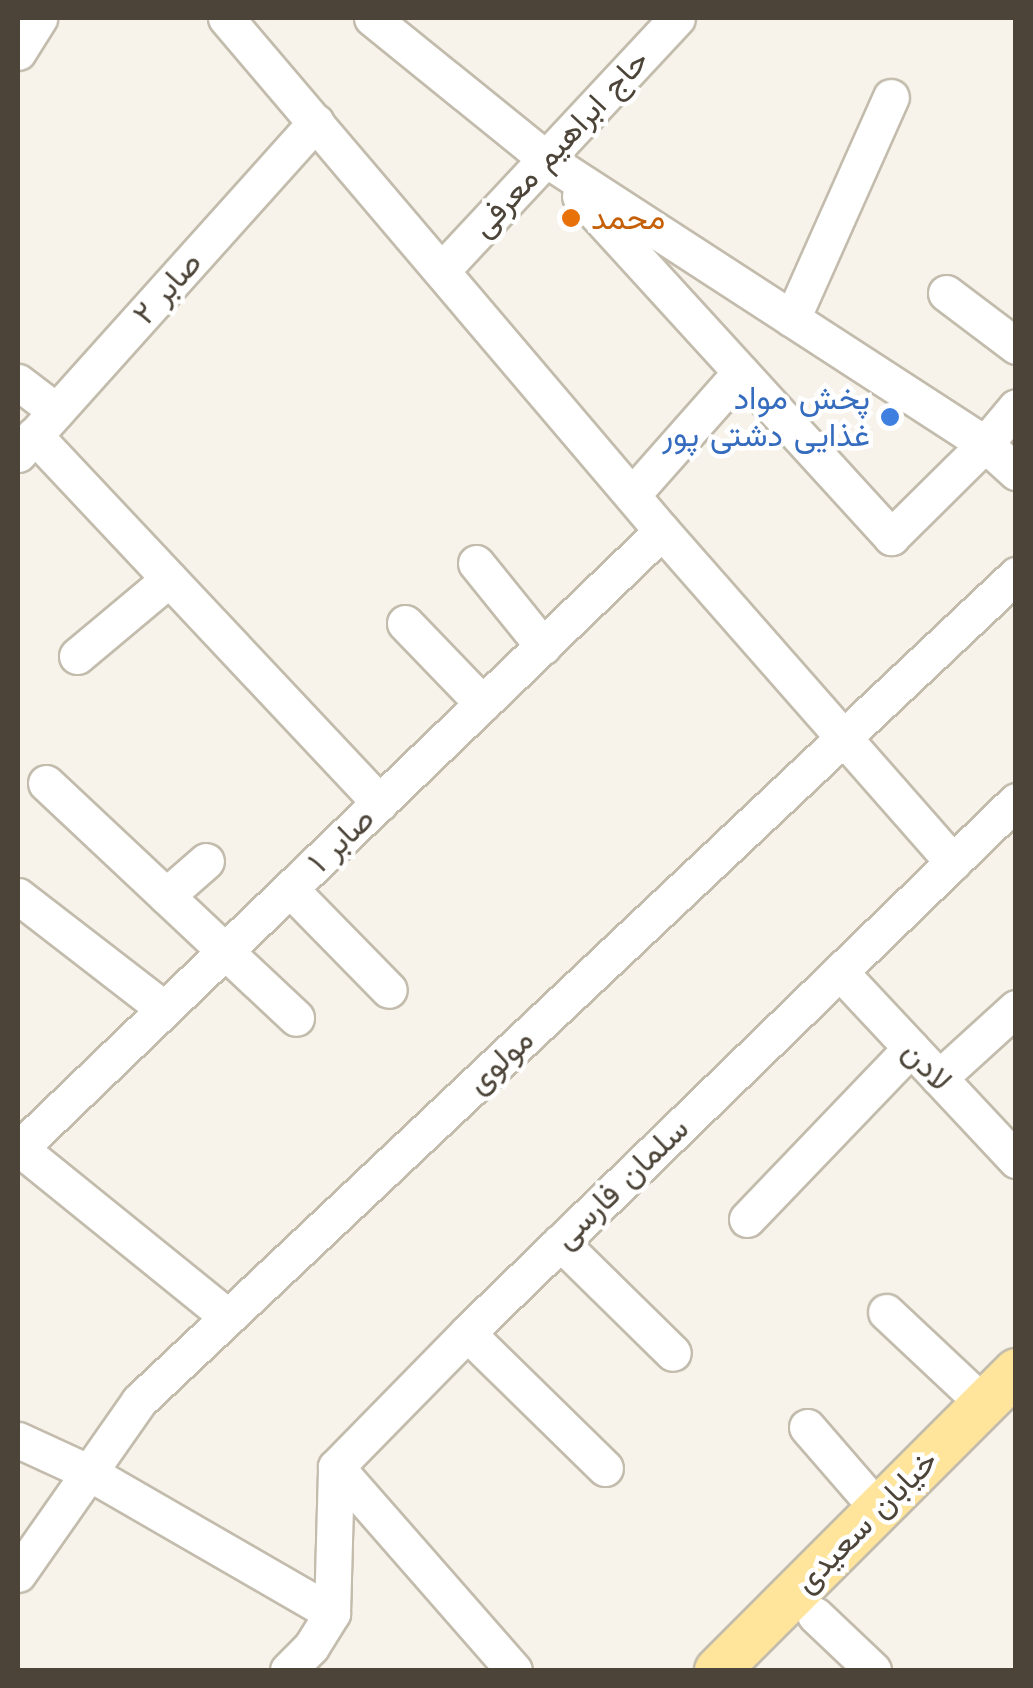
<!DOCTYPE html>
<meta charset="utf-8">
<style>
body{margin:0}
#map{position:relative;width:1033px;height:1688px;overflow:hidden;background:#f7f3eb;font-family:"Work Sans",Vazirmatn,sans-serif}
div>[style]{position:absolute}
.roads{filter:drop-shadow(2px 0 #c3bcad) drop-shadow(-2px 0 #c3bcad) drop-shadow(0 2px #c3bcad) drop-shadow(0 -2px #c3bcad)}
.minor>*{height:35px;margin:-17.5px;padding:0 17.5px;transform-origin:17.5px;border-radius:17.5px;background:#fff}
.major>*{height:45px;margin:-22.5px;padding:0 22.5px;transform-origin:22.5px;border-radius:22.5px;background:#ffe59c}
.dots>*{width:28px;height:28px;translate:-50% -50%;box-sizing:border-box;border:5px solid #fff;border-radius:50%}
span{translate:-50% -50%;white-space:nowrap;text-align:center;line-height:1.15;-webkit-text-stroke:9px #fff;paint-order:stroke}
.street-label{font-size:32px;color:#4c4438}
.food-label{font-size:32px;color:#c56008}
.left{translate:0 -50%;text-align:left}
.shop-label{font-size:32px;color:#366cbe}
.right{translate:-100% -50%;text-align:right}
.frame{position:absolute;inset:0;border:20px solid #4c4438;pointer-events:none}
</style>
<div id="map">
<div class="roads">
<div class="minor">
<div style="left:226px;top:18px;width:673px;rotate:49.64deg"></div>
<div style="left:662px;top:531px;width:441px;rotate:48.7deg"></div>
<div style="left:372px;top:18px;width:224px;rotate:39deg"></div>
<div style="left:546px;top:159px;width:523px;rotate:32.99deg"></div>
<div style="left:985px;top:444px;width:42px;rotate:42.1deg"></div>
<div style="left:18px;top:52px;width:40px;rotate:-58deg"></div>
<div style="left:580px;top:196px;width:462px;rotate:47.6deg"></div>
<div style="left:891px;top:537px;width:132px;rotate:-44.7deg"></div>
<div style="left:985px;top:444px;width:48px;rotate:-50deg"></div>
<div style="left:443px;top:269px;width:343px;rotate:-47deg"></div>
<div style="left:946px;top:293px;width:88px;rotate:37.1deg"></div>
<div style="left:792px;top:319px;width:243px;rotate:-66deg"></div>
<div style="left:18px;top:382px;width:48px;rotate:37.3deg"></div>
<div style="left:34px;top:435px;width:505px;rotate:46.76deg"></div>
<div style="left:18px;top:454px;width:446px;rotate:-48.1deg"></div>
<div style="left:632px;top:495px;width:164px;rotate:-48.5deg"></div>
<div style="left:476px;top:563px;width:107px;rotate:51.1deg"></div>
<div style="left:405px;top:623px;width:112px;rotate:46.1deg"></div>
<div style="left:77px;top:656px;width:120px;rotate:-39.9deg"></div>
<div style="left:46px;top:783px;width:343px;rotate:43.2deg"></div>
<div style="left:290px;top:889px;width:141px;rotate:45.6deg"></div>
<div style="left:18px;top:896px;width:185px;rotate:37.7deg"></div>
<div style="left:166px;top:896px;width:53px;rotate:-41.2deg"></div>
<div style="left:840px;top:972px;width:258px;rotate:46.9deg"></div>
<div style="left:939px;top:1078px;width:104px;rotate:-42.3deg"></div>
<div style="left:18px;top:1147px;width:270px;rotate:39deg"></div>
<div style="left:20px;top:1148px;width:890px;rotate:-43.86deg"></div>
<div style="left:747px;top:1219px;width:237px;rotate:-46.2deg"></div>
<div style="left:560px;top:1242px;width:158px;rotate:44.5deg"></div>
<div style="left:886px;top:1312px;width:133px;rotate:43.2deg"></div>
<div style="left:467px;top:1333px;width:193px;rotate:44.4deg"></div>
<div style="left:807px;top:1427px;width:108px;rotate:49.1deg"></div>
<div style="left:18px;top:1440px;width:77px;rotate:24.6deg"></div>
<div style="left:88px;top:1472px;width:282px;rotate:30deg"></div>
<div style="left:336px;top:1467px;width:270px;rotate:48.8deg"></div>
<div style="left:18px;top:1574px;width:211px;rotate:-55deg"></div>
<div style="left:139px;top:1401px;width:1205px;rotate:-43.28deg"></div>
<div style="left:332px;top:1613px;width:146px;rotate:-88.4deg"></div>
<div style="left:336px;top:1467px;width:187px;rotate:-45.6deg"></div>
<div style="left:467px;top:1333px;width:764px;rotate:-44.1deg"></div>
<div style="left:815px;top:1615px;width:80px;rotate:43.5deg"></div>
<div style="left:288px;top:1670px;width:33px;rotate:-45deg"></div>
<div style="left:311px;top:1647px;width:40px;rotate:-58deg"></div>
</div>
<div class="major">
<div style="left:717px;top:1670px;width:423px;rotate:-45deg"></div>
</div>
</div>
<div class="dots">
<div style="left:571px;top:218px;background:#e8710a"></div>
<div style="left:890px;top:417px;background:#3f7fe0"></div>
</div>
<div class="street-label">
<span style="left:560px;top:143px;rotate:-47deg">حاج ابراهیم معرفی</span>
<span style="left:167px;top:288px;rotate:-48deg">صابر ۲</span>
<span style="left:341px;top:840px;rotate:-44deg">صابر ۱</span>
<span style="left:500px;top:1061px;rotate:-43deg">مولوی</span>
<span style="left:927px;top:1066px;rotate:47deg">لادن</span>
<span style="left:621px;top:1183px;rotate:-44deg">سلمان فارسی</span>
<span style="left:866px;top:1521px;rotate:-45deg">خیابان سعیدی</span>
</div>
<div class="food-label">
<span class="left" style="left:591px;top:218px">محمد</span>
</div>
<div class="shop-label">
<span class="right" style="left:870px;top:417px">پخش مواد<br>غذایی دشتی پور</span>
</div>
<div class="frame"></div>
</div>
